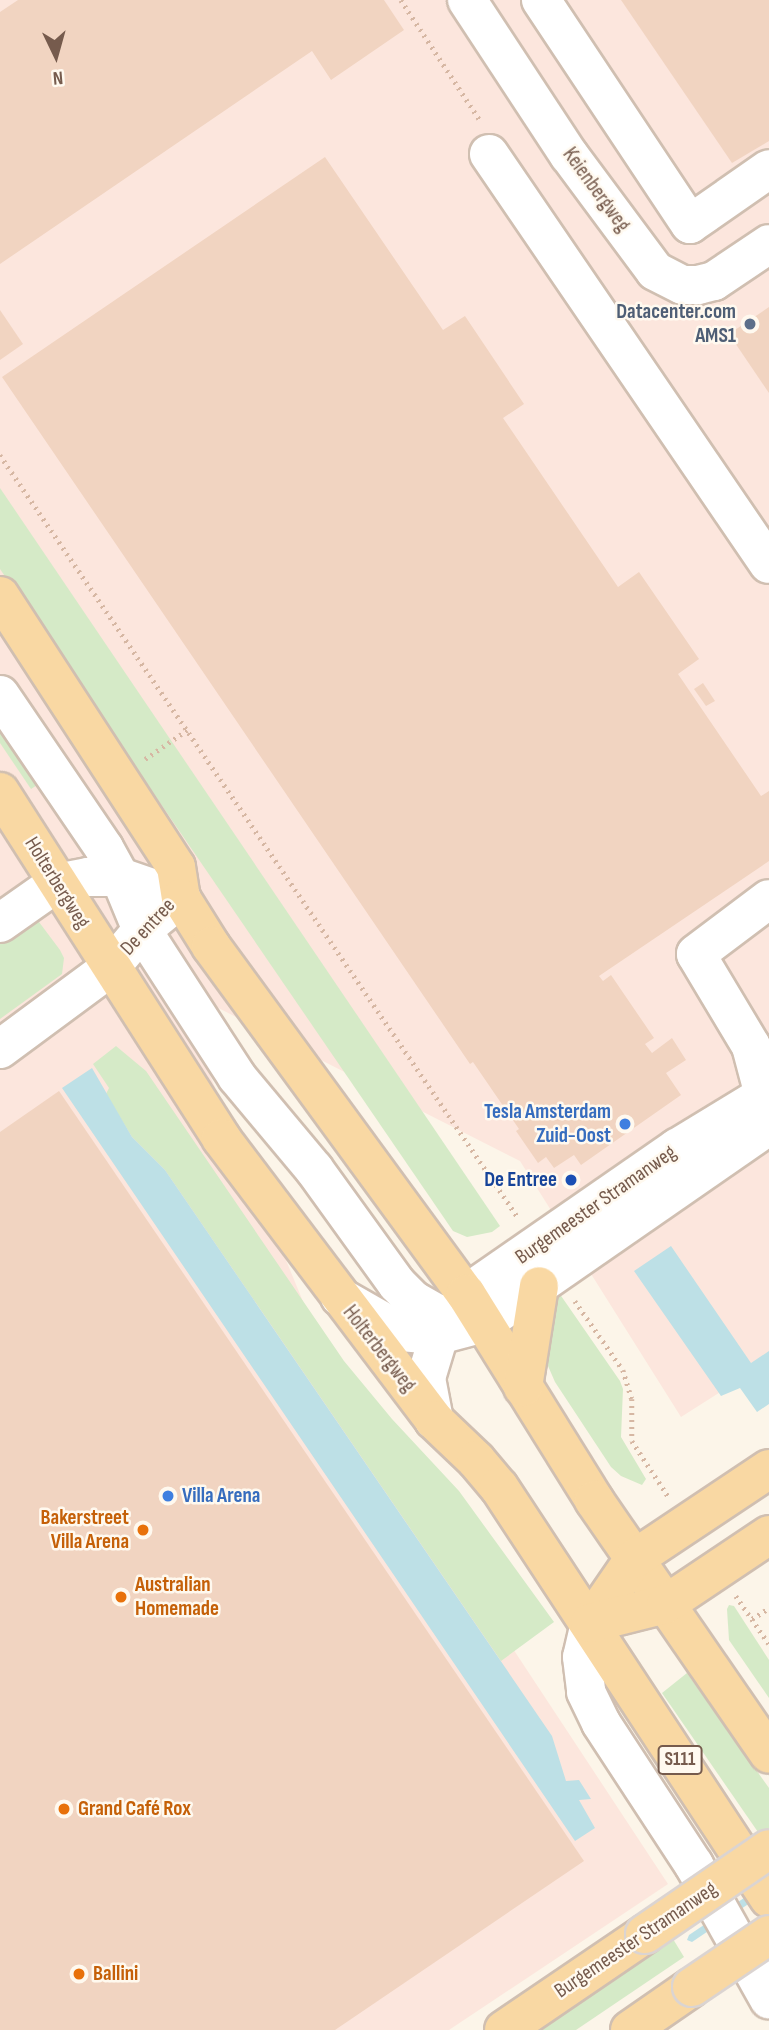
<!DOCTYPE html>
<meta charset="utf-8">
<style>
body{margin:0}
#map{position:relative;width:769px;height:2030px;overflow:hidden;background:#fcf5e9;font-family:"Sofia Sans Condensed",sans-serif}
div>[style]{position:absolute}
.commercial>*{inset:0;background:#fce6dd}
.green>*{inset:0;background:#d5eac7}
.water>*{inset:0;background:#bde0e6}
.building>*{inset:0;background:#f1d4c1}
.path>*{height:4.5px;margin-top:-2.25px;transform-origin:0;background:repeating-linear-gradient(90deg,#d6b7a3 0 2px,transparent 0 7px)}
.roads{filter:drop-shadow(2px 0 #d0bfb1) drop-shadow(-2px 0 #d0bfb1) drop-shadow(0 2px #d0bfb1) drop-shadow(0 -2px #d0bfb1)}
.minor>*{height:38px;margin:-19px;padding:0 19px;transform-origin:19px;border-radius:19px;background:#fff}
.major>*{height:38px;margin:-19px;padding:0 19px;transform-origin:19px;border-radius:19px;background:#f9d8a3}
.bridges{filter:drop-shadow(2px 0 #dbd4d1) drop-shadow(-2px 0 #dbd4d1) drop-shadow(0 2px #dbd4d1) drop-shadow(0 -2px #dbd4d1)}
.major-bridge>*{height:38px;margin:-19px;padding:0 19px;transform-origin:19px;border-radius:19px;background:#f9d8a3}
.dots>*{width:19px;height:19px;translate:-50% -50%;box-sizing:border-box;border:4px solid #fff9ef;border-radius:50%}
span{translate:-50% -50%;white-space:nowrap;text-align:center;line-height:1.15;-webkit-text-stroke:5px #fff9ef;paint-order:stroke}
.shield-label span{padding:2px 5px;background:#fff9ef;border:2px solid;border-radius:5px;-webkit-text-stroke-width:0}
.shield-label{font-size:19px;color:#765b4d;font-weight:700}
.street-label{font-size:21px;color:#765b4d}
.service-label{font-size:21px;color:#4e5e75;font-weight:700}
.right{translate:-100% -50%;text-align:right}
.shop-label{font-size:21px;color:#366cbe;font-weight:700}
.left{translate:0 -50%;text-align:left}
.transit-label{font-size:21px;color:#164399;font-weight:700}
.food-label{font-size:21px;color:#c56008;font-weight:700}
.north{position:absolute;left:21px;top:21px;width:70px;height:70px;-webkit-text-stroke:5px #fff9ef;paint-order:stroke;rotate:175deg;font-size:19px;font-weight:700;line-height:28px;text-align:center;color:#765b4d}
.north::after{content:'';display:block;margin:auto;width:24px;height:32px;background:#765b4d;clip-path:polygon(50% 0,100% 100%,50% 72%,0 100%)}
</style>
<div id="map">
<div class="commercial">
<div style="clip-path:polygon(0 0,769px 0,769px 1361px,681px 1417px,520px 1161px,173px 985px,334px 1377px,668px 1884px,449px 2030px,0 2030px)"></div>
</div>
<div class="green">
<div style="clip-path:polygon(0 488px,500px 1226px,492px 1232px,467px 1237px,453px 1231px,0 569px)"></div>
<div style="clip-path:polygon(0 721px,42px 782px,31px 789px,0 743px)"></div>
<div style="clip-path:polygon(36px 918px,60px 950px,64px 958px,62px 974px,0 1019px,0 936px)"></div>
<div style="clip-path:polygon(116px 1046px,146px 1071px,344px 1361px,392px 1419px,459px 1491px,554px 1622px,501px 1661px,165px 1170px,132px 1137px,106px 1094px,109px 1088px,93px 1064px)"></div>
<div style="clip-path:polygon(557px 1290px,620px 1381px,623px 1389px,621px 1437px,646px 1479px,642px 1485px,621px 1476px,611px 1467px,555px 1382px,545px 1359px)"></div>
<div style="clip-path:polygon(729px 1605px,734px 1606px,769px 1660px,769px 1698px,729px 1640px,727px 1609px)"></div>
<div style="clip-path:polygon(687px 1673px,769px 1788px,769px 1848px,662px 1693px)"></div>
<div style="clip-path:polygon(673px 1939px,684px 1957px,576px 2030px,538px 2030px)"></div>
</div>
<div class="water">
<div style="clip-path:polygon(92px 1068px,132px 1137px,165px 1170px,552px 1736px,566px 1781px,579px 1780px,591px 1799px,579px 1800px,595px 1828px,575px 1841px,62px 1088px)"></div>
<div style="clip-path:polygon(671px 1246px,751px 1363px,769px 1351px,769px 1404px,757px 1412px,740px 1388px,721px 1396px,634px 1271px)"></div>
<div style="clip-path:polygon(769px 1881px,769px 1890px,692px 1942px,687px 1940px,689px 1935px)"></div>
</div>
<div class="building">
<div style="clip-path:polygon(18px 0,384px 0,404px 30px,331px 80px,312px 51px,0 264px,0 12px)"></div>
<div style="clip-path:polygon(621px 0,769px 0,769px 141px,732px 163px)"></div>
<div style="clip-path:polygon(325px 157px,443px 330px,465px 316px,524px 404px,503px 418px,618px 587px,639px 572px,699px 659px,678px 674px,761px 796px,769px 791px,769px 861px,599px 976px,603px 981px,611px 975px,654px 1038px,645px 1044px,652px 1053px,672px 1038px,686px 1060px,666px 1073px,681px 1095px,581px 1165px,574px 1155px,554px 1168px,546px 1157px,538px 1163px,516px 1131px,519px 1129px,473px 1062px,470px 1064px,2px 377px)"></div>
<div style="clip-path:polygon(769px 307px,769px 393px,729px 334px)"></div>
<div style="clip-path:polygon(0 310px,23px 344px,0 360px)"></div>
<div style="clip-path:polygon(703px 683px,715px 701px,706px 706px,694px 689px)"></div>
<div style="clip-path:polygon(59px 1091px,584px 1861px,335px 2030px,0 2030px,0 1132px)"></div>
</div>
<div class="path">
<div style="left:401px;top:0;width:146px;rotate:56.7deg"></div>
<div style="left:0;top:455px;width:920px;rotate:55.81deg"></div>
<div style="left:145px;top:759px;width:51px;rotate:-34.6deg"></div>
<div style="left:575px;top:1301px;width:84px;rotate:55.2deg"></div>
<div style="left:623px;top:1370px;width:30px;rotate:73deg"></div>
<div style="left:632px;top:1399px;width:42px;rotate:90deg"></div>
<div style="left:632px;top:1441px;width:66px;rotate:56.8deg"></div>
<div style="left:736px;top:1596px;width:58px;rotate:55.5deg"></div>
<div style="left:752px;top:1619px;width:20px;rotate:-33deg"></div>
</div>
<div class="roads">
<div class="minor">
<div style="left:467px;top:0;width:186px;rotate:56.7deg"></div>
<div style="left:569px;top:155px;width:144px;rotate:53.4deg"></div>
<div style="left:655px;top:271px;width:31px;rotate:27deg"></div>
<div style="left:683px;top:285px;width:15px"></div>
<div style="left:698px;top:285px;width:16px;rotate:-14deg"></div>
<div style="left:714px;top:281px;width:66px;rotate:-33.9deg"></div>
<div style="left:541px;top:0;width:269px;rotate:56.4deg"></div>
<div style="left:690px;top:224px;width:96px;rotate:-34.8deg"></div>
<div style="left:489px;top:154px;width:496px;rotate:55.7deg"></div>
<div style="left:0;top:695px;width:185px;rotate:55.8deg"></div>
<div style="left:104px;top:848px;width:33px;rotate:61deg"></div>
<div style="left:120px;top:877px;width:57px;rotate:67.5deg"></div>
<div style="left:142px;top:930px;width:175px;rotate:57.1deg"></div>
<div style="left:237px;top:1077px;width:120px;rotate:50.1deg"></div>
<div style="left:314px;top:1169px;width:142px;rotate:54.2deg"></div>
<div style="left:397px;top:1284px;width:23px;rotate:45deg"></div>
<div style="left:413px;top:1300px;width:40px;rotate:29.7deg"></div>
<div style="left:448px;top:1320px;width:36px;rotate:5deg"></div>
<div style="left:0;top:923px;width:70px;rotate:-35.1deg"></div>
<div style="left:57px;top:883px;width:32px;rotate:-11deg"></div>
<div style="left:88px;top:877px;width:32px"></div>
<div style="left:120px;top:877px;width:65px;rotate:19deg"></div>
<div style="left:181px;top:898px;width:50px;rotate:140.6deg"></div>
<div style="left:142px;top:930px;width:48px;rotate:130deg"></div>
<div style="left:111px;top:967px;width:138px;rotate:143.5deg"></div>
<div style="left:764px;top:1095px;width:51px;rotate:-104.9deg"></div>
<div style="left:751px;top:1046px;width:107px;rotate:-120.9deg"></div>
<div style="left:696px;top:954px;width:91px;rotate:-37deg"></div>
<div style="left:340px;top:1297px;width:70px;rotate:29.8deg"></div>
<div style="left:401px;top:1332px;width:38px;rotate:5deg"></div>
<div style="left:439px;top:1335px;width:47px;rotate:-14.9deg"></div>
<div style="left:484px;top:1323px;width:346px;rotate:-34.7deg"></div>
<div style="left:434px;top:1420px;width:43px;rotate:-100.8deg"></div>
<div style="left:426px;top:1378px;width:45px;rotate:-73.2deg"></div>
<div style="left:439px;top:1335px;width:49px;rotate:-56.6deg"></div>
<div style="left:466px;top:1294px;width:257px;rotate:-34.7deg"></div>
<div style="left:677px;top:1148px;width:108px;rotate:-31.3deg"></div>
<div style="left:590px;top:1623px;width:35px;rotate:103deg"></div>
<div style="left:582px;top:1657px;width:35px;rotate:83deg"></div>
<div style="left:586px;top:1692px;width:34px;rotate:64deg"></div>
<div style="left:601px;top:1723px;width:170px;rotate:56.8deg"></div>
<div style="left:694px;top:1865px;width:154px;rotate:60.8deg"></div>
</div>
<div class="major">
<div style="left:0;top:596px;width:323px;rotate:57deg"></div>
<div style="left:176px;top:867px;width:31px;rotate:81deg"></div>
<div style="left:181px;top:898px;width:57px;rotate:58deg"></div>
<div style="left:211px;top:946px;width:431px;rotate:53.8deg"></div>
<div style="left:466px;top:1294px;width:243px;rotate:58.1deg"></div>
<div style="left:594px;top:1500px;width:308px;rotate:55.4deg"></div>
<div style="left:0;top:792px;width:411px;rotate:57.4deg"></div>
<div style="left:221px;top:1138px;width:353px;rotate:52.9deg"></div>
<div style="left:434px;top:1420px;width:58px;rotate:43.6deg"></div>
<div style="left:476px;top:1460px;width:35px;rotate:50deg"></div>
<div style="left:499px;top:1487px;width:492px;rotate:56.7deg"></div>
<div style="left:523px;top:1387px;width:102px;rotate:-81deg"></div>
<div style="left:590px;top:1623px;width:78px;rotate:-55.5deg"></div>
<div style="left:634px;top:1559px;width:162px;rotate:-33.7deg"></div>
<div style="left:590px;top:1623px;width:78px;rotate:-14deg"></div>
<div style="left:666px;top:1604px;width:124px;rotate:-33.8deg"></div>
<div style="left:504px;top:2030px;width:171px;rotate:-34.2deg"></div>
<div style="left:630px;top:2030px;width:75px;rotate:-34.7deg"></div>
</div>
</div>
<div class="bridges">
<div class="major-bridge">
<div style="left:645px;top:1934px;width:150px;rotate:-34.4deg"></div>
<div style="left:692px;top:1987px;width:93px;rotate:-34deg"></div>
</div>
</div>
<div class="dots">
<div style="left:750px;top:324px;background:#5c6f8a"></div>
<div style="left:625px;top:1124px;background:#3f7fe0"></div>
<div style="left:571px;top:1180px;background:#1a4fb4"></div>
<div style="left:168px;top:1496px;background:#3f7fe0"></div>
<div style="left:143px;top:1530px;background:#e8710a"></div>
<div style="left:121px;top:1597px;background:#e8710a"></div>
<div style="left:64px;top:1809px;background:#e8710a"></div>
<div style="left:79px;top:1974px;background:#e8710a"></div>
</div>
<div class="shield-label">
<span style="left:680px;top:1760px">S111</span>
</div>
<div class="street-label">
<span style="left:596px;top:190px;rotate:54deg">Keienbergweg</span>
<span style="left:57px;top:883px;rotate:58deg">Holterbergweg</span>
<span style="left:148px;top:927px;rotate:-47deg">De entree</span>
<span style="left:596px;top:1205px;rotate:-35deg">Burgemeester Stramanweg</span>
<span style="left:379px;top:1349px;rotate:52deg">Holterbergweg</span>
<span style="left:636px;top:1940px;rotate:-34deg">Burgemeester Stramanweg</span>
</div>
<div class="service-label">
<span class="right" style="left:736px;top:324px">Datacenter.com<br>AMS1</span>
</div>
<div class="shop-label">
<span class="right" style="left:611px;top:1124px">Tesla Amsterdam<br>Zuid-Oost</span>
<span class="left" style="left:182px;top:1496px">Villa Arena</span>
</div>
<div class="transit-label">
<span class="right" style="left:557px;top:1180px">De Entree</span>
</div>
<div class="food-label">
<span class="right" style="left:129px;top:1530px">Bakerstreet<br>Villa Arena</span>
<span class="left" style="left:135px;top:1597px">Australian<br>Homemade</span>
<span class="left" style="left:78px;top:1809px">Grand Café Rox</span>
<span class="left" style="left:93px;top:1974px">Ballini</span>
</div>
<div class="north">N</div>
</div>
